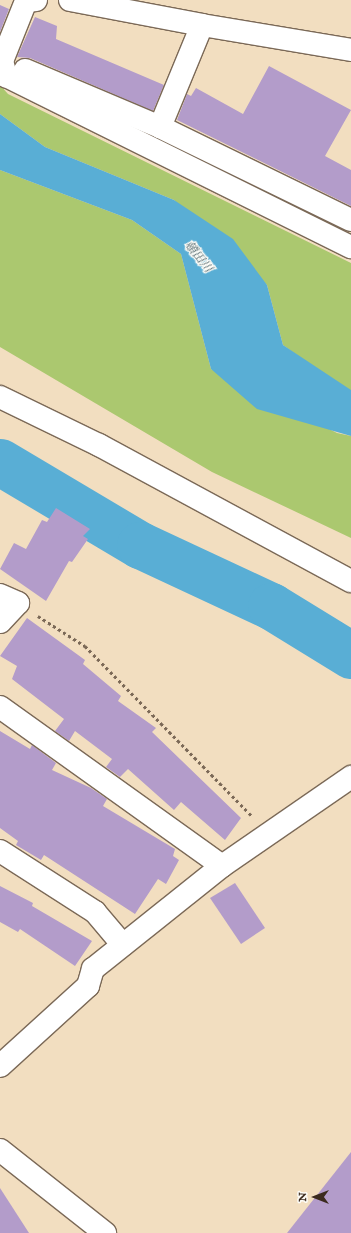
<!DOCTYPE html>
<meta charset="utf-8">
<style>
body{margin:0}
#map{position:relative;width:351px;height:1233px;overflow:hidden;background:#f2dec0;font-family:"IM FELL English","Noto Serif JP",serif}
div>[style]{position:absolute}
.green>*{inset:0;background:#abc86f}
.water>*{inset:0;background:#59aed5}
.river>*{height:47px;margin:-23.5px;padding:0 23.5px;transform-origin:23.5px;border-radius:23.5px;background:#59aed5}
.building>*{inset:0;background:#b39cca}
.path>*{height:2.5px;margin-top:-1.25px;transform-origin:0;background:repeating-linear-gradient(90deg,#7b6957 0 3px,transparent 0 6px)}
.roads{filter:drop-shadow(1px 0 #7b6957) drop-shadow(-1px 0 #7b6957) drop-shadow(0 1px #7b6957) drop-shadow(0 -1px #7b6957)}
.minor>*{height:22px;margin:-11px;padding:0 11px;transform-origin:11px;border-radius:11px;background:#fff}
span{translate:-50% -50%;white-space:nowrap;text-align:center;line-height:1.15;-webkit-text-stroke:3px #fdfcf7;paint-order:stroke}
.water-label{font-size:12px;color:#475f67;font-style:italic}
.north{position:absolute;left:295px;top:1177px;width:40px;height:40px;-webkit-text-stroke:3px #fdfcf7;paint-order:stroke;rotate:270deg;font-size:11px;font-weight:700;line-height:16px;text-align:center;color:#3b2a1e}
.north::after{content:'';display:block;margin:auto;width:14px;height:18px;background:#3b2a1e;clip-path:polygon(50% 0,100% 100%,50% 72%,0 100%)}
</style>
<div id="map">
<div class="green">
<div style="clip-path:polygon(0 85px,8px 94px,351px 263px,351px 394px,283px 345px,267px 285px,174px 200px,45px 147px,0 114px)"></div>
<div style="clip-path:polygon(0 170px,132px 220px,181px 254px,211px 369px,337px 433px,351px 436px,351px 538px,212px 472px,0 347px)"></div>
</div>
<div class="water">
<div style="clip-path:polygon(0 114px,45px 147px,174px 200px,233px 239px,267px 285px,283px 345px,351px 390px,351px 436px,257px 409px,211px 369px,181px 254px,132px 220px,0 170px)"></div>
</div>
<div class="river">
<div style="left:0;top:462px;width:163px;rotate:30.7deg"></div>
<div style="left:140px;top:545px;width:145px;rotate:25deg"></div>
<div style="left:271px;top:606px;width:94px;rotate:31.5deg"></div>
</div>
<div class="building">
<div style="clip-path:polygon(0 5px,9px 9px,0 32px)"></div>
<div style="clip-path:polygon(35px 17px,57px 26px,56px 39px,164px 85px,153px 111px,30px 58px,17px 57px)"></div>
<div style="clip-path:polygon(269px 66px,351px 110px,325px 156px,351px 170px,351px 206px,177px 120px,187px 94px,191px 96px,196px 88px,243px 114px)"></div>
<div style="clip-path:polygon(56px 508px,90px 529px,83px 536px,88px 539px,72px 562px,69px 561px,46px 601px,0 569px,14px 543px,26px 549px,42px 520px,47px 522px)"></div>
<div style="clip-path:polygon(27px 618px,85px 660px,83px 664px,121px 696px,118px 701px,156px 728px,152px 732px,241px 818px,225px 840px,181px 802px,174px 810px,128px 769px,120px 777px,106px 767px,112px 759px,75px 731px,69px 741px,55px 731px,64px 719px,12px 679px,17px 666px,0 656px)"></div>
<div style="clip-path:polygon(0 731px,30px 749px,32px 745px,56px 763px,52px 770px,91px 788px,107px 799px,103px 806px,175px 849px,173px 856px,179px 860px,166px 884px,158px 879px,135px 914px,44px 855px,41px 860px,16px 845px,18px 841px,0 828px)"></div>
<div style="clip-path:polygon(235px 883px,265px 928px,241px 944px,210px 898px)"></div>
<div style="clip-path:polygon(0 886px,33px 903px,32px 906px,92px 941px,75px 966px,20px 929px,18px 932px,0 922px)"></div>
<div style="clip-path:polygon(351px 1152px,351px 1233px,287px 1233px)"></div>
<div style="clip-path:polygon(0 1188px,29px 1233px,0 1233px)"></div>
</div>
<div class="path">
<div style="left:38px;top:616px;width:56px;rotate:32.6deg"></div>
<div style="left:85px;top:646px;width:238px;rotate:45.5deg"></div>
</div>
<div class="roads">
<div class="minor">
<div style="left:36px;top:0;width:10px;rotate:174deg"></div>
<div style="left:26px;top:1px;width:65px;rotate:111.8deg"></div>
<div style="left:2px;top:61px;width:16px;rotate:75deg"></div>
<div style="left:6px;top:76px;width:385px;rotate:26.4deg"></div>
<div style="left:70px;top:0;width:134px;rotate:10.7deg"></div>
<div style="left:25px;top:70px;width:147px;rotate:22.9deg"></div>
<div style="left:160px;top:127px;width:212px;rotate:26deg"></div>
<div style="left:160px;top:127px;width:110px;rotate:-67.6deg"></div>
<div style="left:202px;top:25px;width:151px;rotate:9.5deg"></div>
<div style="left:0;top:397px;width:110px;rotate:25.9deg"></div>
<div style="left:99px;top:445px;width:286px;rotate:28.4deg"></div>
<div style="left:0;top:595px;width:20px;rotate:24deg"></div>
<div style="left:18px;top:603px;width:26px;rotate:133deg"></div>
<div style="left:0;top:707px;width:273px;rotate:35.6deg"></div>
<div style="left:0;top:851px;width:113px;rotate:32.7deg"></div>
<div style="left:95px;top:912px;width:43px;rotate:49.7deg"></div>
<div style="left:0;top:1066px;width:119px;rotate:-42.3deg"></div>
<div style="left:88px;top:986px;width:18px;rotate:-74deg"></div>
<div style="left:93px;top:969px;width:165px;rotate:-38.6deg"></div>
<div style="left:222px;top:866px;width:157px;rotate:-34.6deg"></div>
<div style="left:0;top:1150px;width:134px;rotate:38.3deg"></div>
</div>
</div>
<div class="water-label">
<span style="left:198px;top:257px;rotate:51deg">頓田川</span>
</div>
<div class="north">N</div>
</div>
